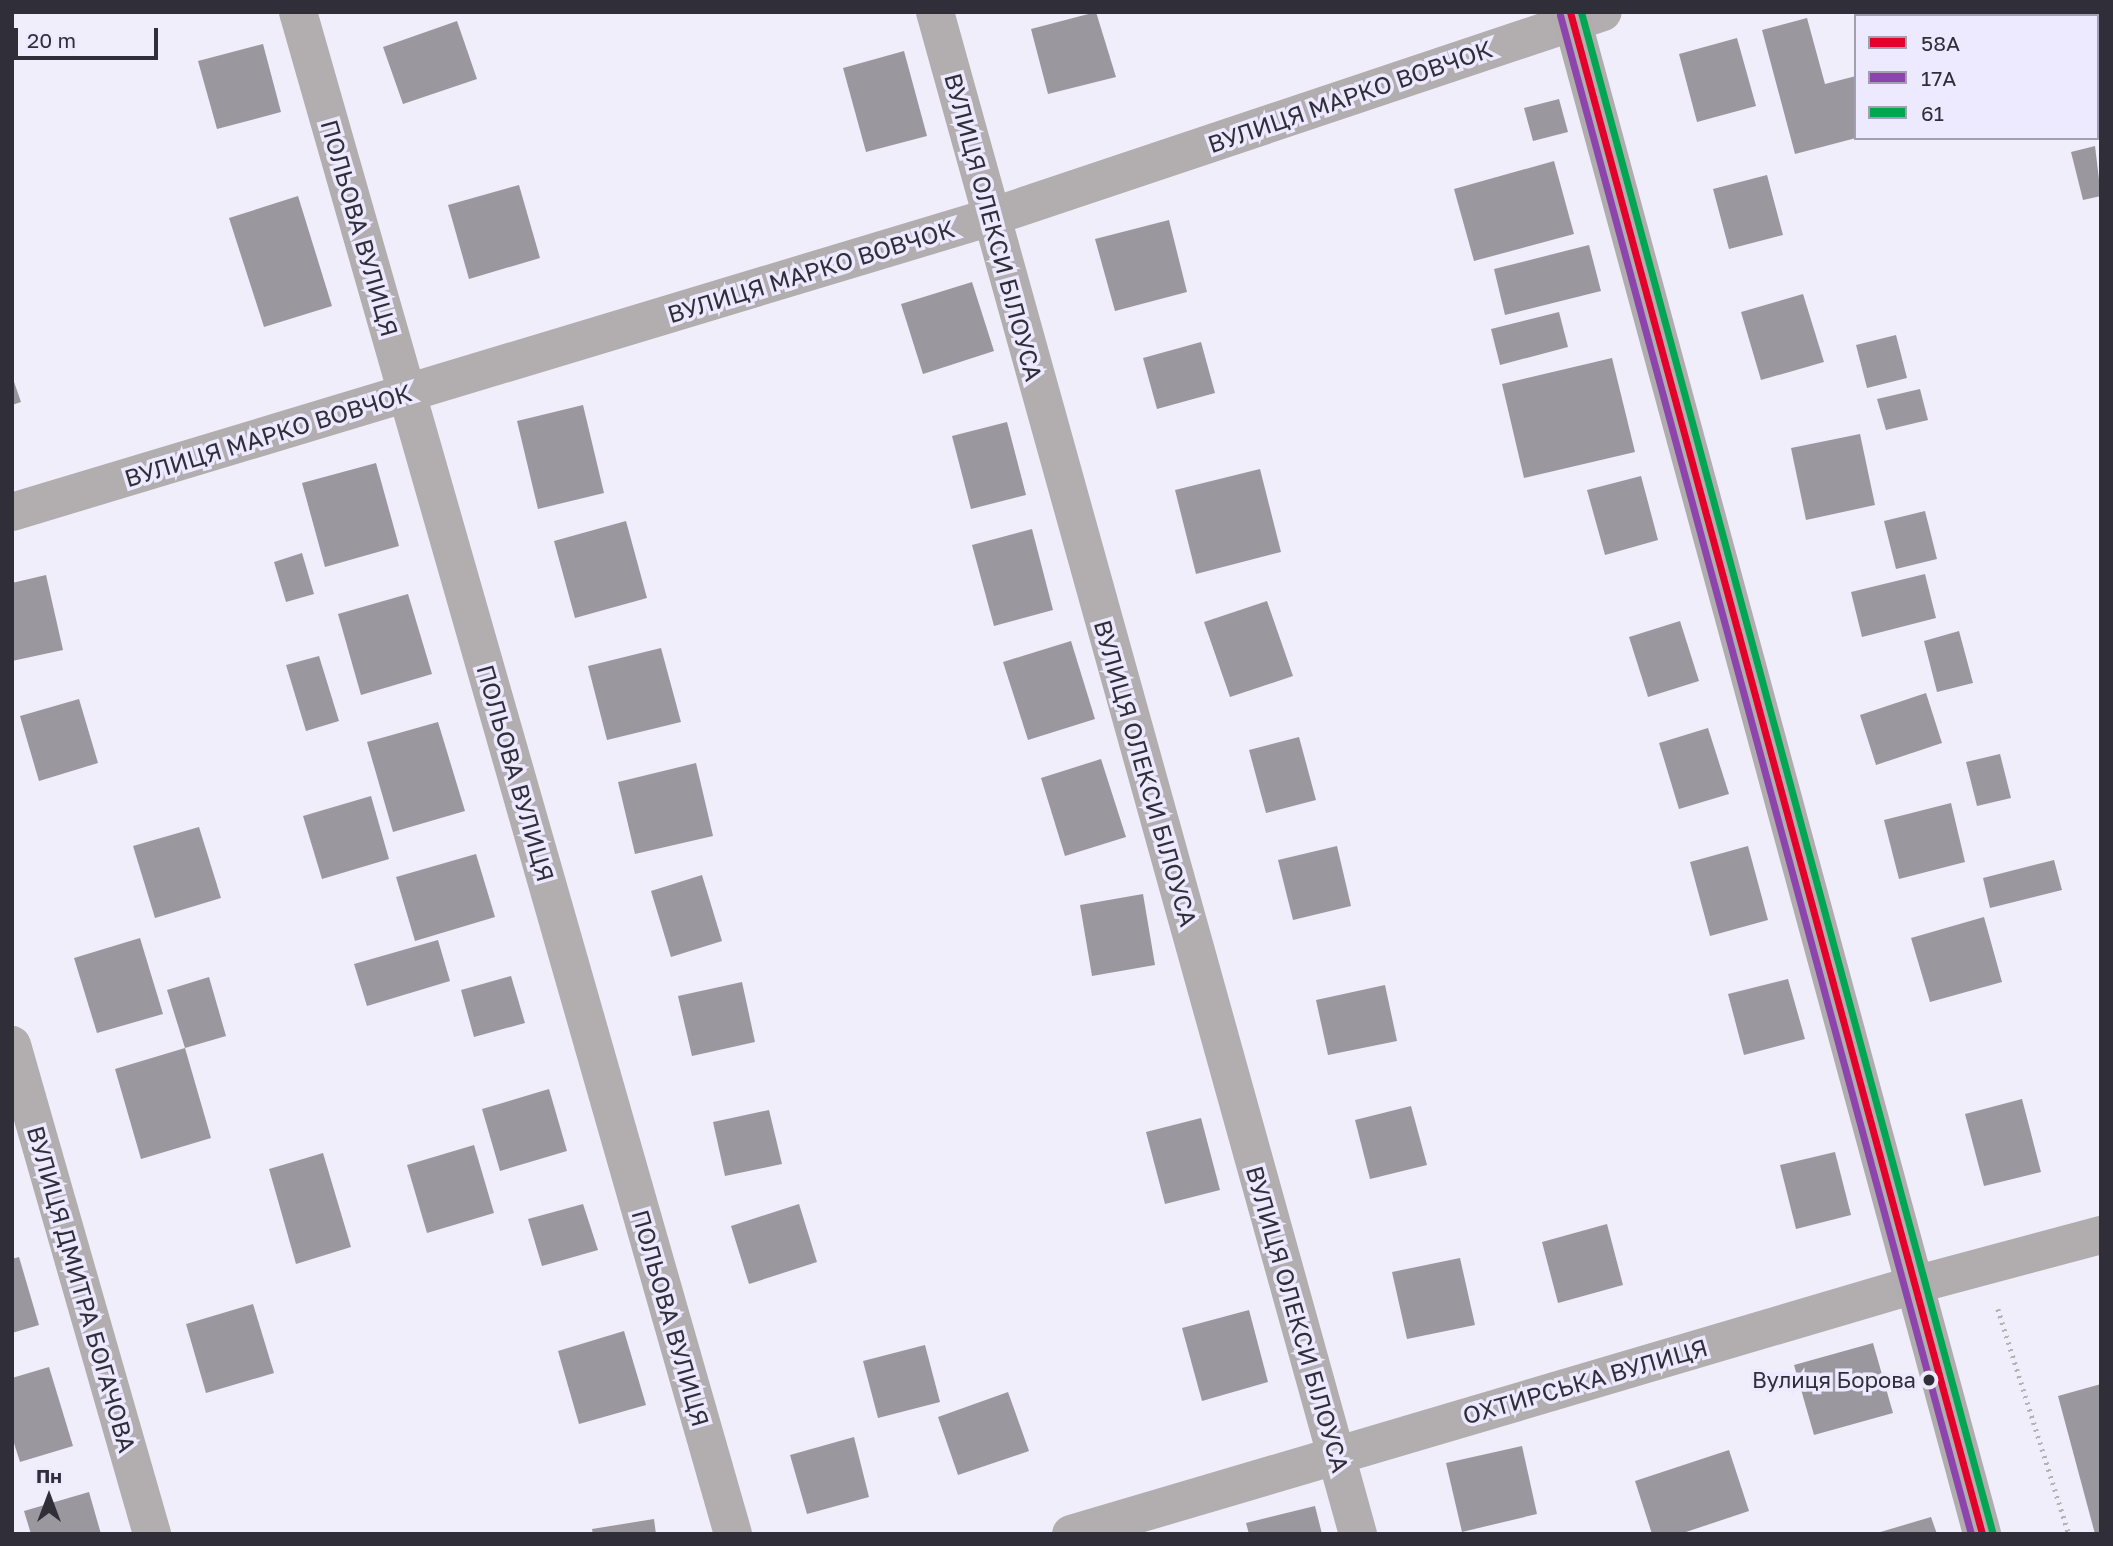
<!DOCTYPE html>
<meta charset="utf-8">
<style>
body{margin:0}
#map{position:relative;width:2113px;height:1546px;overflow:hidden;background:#f0eefa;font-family:"Golos Text",sans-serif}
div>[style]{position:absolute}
.building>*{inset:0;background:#9b979f}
.path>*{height:4.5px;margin-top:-2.25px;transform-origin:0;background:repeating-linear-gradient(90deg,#b5b2b6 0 2px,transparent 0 7px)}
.street>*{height:38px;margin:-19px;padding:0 19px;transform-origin:19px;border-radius:19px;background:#b2adae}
.secondary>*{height:38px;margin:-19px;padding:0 19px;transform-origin:19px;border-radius:19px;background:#b1adaf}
.bus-1>*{height:7px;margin:-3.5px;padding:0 3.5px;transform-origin:3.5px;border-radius:3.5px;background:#e4002b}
.bus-2>*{height:7px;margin:-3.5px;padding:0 3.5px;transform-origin:3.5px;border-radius:3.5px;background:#8e44ad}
.bus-3>*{height:7px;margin:-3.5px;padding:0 3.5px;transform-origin:3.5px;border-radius:3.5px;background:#00a651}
.dots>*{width:19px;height:19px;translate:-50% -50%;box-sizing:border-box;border:4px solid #ede9ff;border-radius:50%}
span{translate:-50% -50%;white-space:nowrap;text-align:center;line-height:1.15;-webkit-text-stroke:7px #ede9ff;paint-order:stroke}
.bus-label{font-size:22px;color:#302f39}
.right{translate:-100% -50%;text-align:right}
.street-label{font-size:24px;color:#302f39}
.frame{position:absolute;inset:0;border:14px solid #302f39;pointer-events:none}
.legend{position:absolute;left:1854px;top:14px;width:245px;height:126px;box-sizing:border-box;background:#ede9ff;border:2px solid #a19fb0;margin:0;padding:9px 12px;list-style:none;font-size:21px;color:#302f39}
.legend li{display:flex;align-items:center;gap:14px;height:35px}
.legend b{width:35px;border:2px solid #a19fb0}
.north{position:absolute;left:14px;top:1462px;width:70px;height:70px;-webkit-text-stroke:5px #ede9ff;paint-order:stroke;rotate:0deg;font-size:19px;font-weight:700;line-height:28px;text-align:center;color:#302f39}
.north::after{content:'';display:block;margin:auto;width:24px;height:32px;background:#302f39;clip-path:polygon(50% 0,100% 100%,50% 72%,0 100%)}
.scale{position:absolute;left:14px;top:28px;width:144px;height:32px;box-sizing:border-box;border:4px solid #302f39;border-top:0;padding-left:9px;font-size:21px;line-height:24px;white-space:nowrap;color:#302f39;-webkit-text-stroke:5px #ede9ff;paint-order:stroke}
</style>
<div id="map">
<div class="building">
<div style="clip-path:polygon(1096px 12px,1116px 77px,1048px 94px,1031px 29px)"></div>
<div style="clip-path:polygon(1908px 12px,1945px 12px,1946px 16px,1909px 16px)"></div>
<div style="clip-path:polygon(2004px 12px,2041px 12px,2041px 13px,2005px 16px)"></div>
<div style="clip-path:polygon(2066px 12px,2101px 12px,2101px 36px,2097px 16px)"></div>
<div style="clip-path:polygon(1807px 18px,1825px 84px,1856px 76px,1856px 138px,1795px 154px,1762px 30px)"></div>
<div style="clip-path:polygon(457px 21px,477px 79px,403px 104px,383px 47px)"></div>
<div style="clip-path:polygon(1737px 38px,1756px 106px,1697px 122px,1679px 54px)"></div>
<div style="clip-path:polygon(263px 44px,281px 112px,217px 129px,198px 61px)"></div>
<div style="clip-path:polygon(904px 51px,927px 136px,866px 152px,843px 68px)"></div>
<div style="clip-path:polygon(1559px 99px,1568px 132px,1533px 141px,1524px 108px)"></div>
<div style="clip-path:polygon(2095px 146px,2101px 196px,2083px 200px,2071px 152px)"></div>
<div style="clip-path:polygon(1554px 161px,1574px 234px,1474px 261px,1454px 189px)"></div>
<div style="clip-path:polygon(1767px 175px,1783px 235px,1729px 249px,1713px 189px)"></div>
<div style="clip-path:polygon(519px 185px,540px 258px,469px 279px,448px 205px)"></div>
<div style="clip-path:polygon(298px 196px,332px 306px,264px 327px,229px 218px)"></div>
<div style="clip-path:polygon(1169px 220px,1187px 292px,1115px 311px,1095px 239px)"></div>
<div style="clip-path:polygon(1589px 245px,1601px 291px,1505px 315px,1494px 269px)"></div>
<div style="clip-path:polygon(972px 282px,994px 351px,923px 374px,901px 304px)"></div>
<div style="clip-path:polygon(1803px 294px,1824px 362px,1761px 380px,1741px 312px)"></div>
<div style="clip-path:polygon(1559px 312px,1568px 347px,1500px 365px,1491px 329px)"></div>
<div style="clip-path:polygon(1896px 335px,1907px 378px,1867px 388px,1856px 345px)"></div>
<div style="clip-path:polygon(1201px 342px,1215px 393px,1157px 409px,1143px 358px)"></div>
<div style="clip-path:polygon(1612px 358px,1635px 452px,1524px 478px,1502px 384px)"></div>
<div style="clip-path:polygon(12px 376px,21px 402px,12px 405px)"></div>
<div style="clip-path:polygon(1920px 389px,1928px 420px,1886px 430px,1877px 399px)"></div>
<div style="clip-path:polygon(583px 405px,604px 493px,538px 509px,517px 421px)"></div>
<div style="clip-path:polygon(1007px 422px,1026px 495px,971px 509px,952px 436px)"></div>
<div style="clip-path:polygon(1860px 434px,1875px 505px,1806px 520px,1791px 448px)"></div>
<div style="clip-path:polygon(376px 463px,399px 546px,325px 567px,302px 483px)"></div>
<div style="clip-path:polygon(1260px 469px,1281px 552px,1196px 574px,1175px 490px)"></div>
<div style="clip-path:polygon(1641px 476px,1658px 540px,1605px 555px,1587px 490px)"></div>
<div style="clip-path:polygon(1925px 511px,1937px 559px,1896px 569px,1884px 521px)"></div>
<div style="clip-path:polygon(626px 521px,647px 598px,575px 618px,554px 541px)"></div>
<div style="clip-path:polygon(1032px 529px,1053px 610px,994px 626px,972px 545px)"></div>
<div style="clip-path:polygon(302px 553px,314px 594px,286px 602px,274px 562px)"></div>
<div style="clip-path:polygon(1925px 574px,1936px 618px,1862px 637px,1851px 592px)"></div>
<div style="clip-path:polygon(46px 575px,63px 650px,12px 661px,12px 583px)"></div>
<div style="clip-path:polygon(408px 594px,432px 674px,361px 695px,338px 614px)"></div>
<div style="clip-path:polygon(1267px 601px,1293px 676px,1230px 697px,1204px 622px)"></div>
<div style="clip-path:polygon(1680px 621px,1699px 681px,1648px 697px,1629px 637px)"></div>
<div style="clip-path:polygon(1959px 631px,1973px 683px,1937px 692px,1924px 641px)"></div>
<div style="clip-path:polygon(1071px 641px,1095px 719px,1028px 740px,1003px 662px)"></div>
<div style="clip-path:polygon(661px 648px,681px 722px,607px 740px,588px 666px)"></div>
<div style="clip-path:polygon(319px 656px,339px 721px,306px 731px,286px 665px)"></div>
<div style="clip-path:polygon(1926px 693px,1942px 743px,1876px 765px,1860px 715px)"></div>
<div style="clip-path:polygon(79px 699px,98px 763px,39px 781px,20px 716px)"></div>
<div style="clip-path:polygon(438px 722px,465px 811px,393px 832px,367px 742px)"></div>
<div style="clip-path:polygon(1708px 728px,1729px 794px,1679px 809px,1659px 743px)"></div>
<div style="clip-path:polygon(1299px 737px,1316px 800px,1266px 813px,1249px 750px)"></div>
<div style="clip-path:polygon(2000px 754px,2011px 798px,1977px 806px,1966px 762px)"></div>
<div style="clip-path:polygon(1101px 759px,1126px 837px,1065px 856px,1041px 778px)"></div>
<div style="clip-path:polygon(696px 763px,713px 836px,635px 854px,618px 782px)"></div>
<div style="clip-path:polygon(371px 796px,389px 859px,322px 879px,303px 816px)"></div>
<div style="clip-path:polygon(1951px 803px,1965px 862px,1899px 879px,1884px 820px)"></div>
<div style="clip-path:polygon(199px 827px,221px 898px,155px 918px,133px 846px)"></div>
<div style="clip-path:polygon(1337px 846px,1351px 906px,1293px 920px,1278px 860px)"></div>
<div style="clip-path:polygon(1748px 846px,1768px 920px,1710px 936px,1690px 862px)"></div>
<div style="clip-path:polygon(476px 854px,495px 917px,415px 941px,396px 877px)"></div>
<div style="clip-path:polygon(2054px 860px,2062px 890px,1990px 908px,1983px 878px)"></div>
<div style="clip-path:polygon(702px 875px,722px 941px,671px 957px,651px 891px)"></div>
<div style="clip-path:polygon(1143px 894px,1155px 965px,1092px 976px,1080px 905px)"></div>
<div style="clip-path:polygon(1984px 917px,2002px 982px,1930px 1002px,1911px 938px)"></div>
<div style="clip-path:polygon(140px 938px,163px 1014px,97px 1033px,74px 958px)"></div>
<div style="clip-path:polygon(438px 940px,450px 981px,367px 1006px,354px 964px)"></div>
<div style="clip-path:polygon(511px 976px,525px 1023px,474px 1037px,461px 990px)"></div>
<div style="clip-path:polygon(209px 977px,226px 1036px,185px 1048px,167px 990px)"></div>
<div style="clip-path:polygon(1788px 979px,1805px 1039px,1744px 1055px,1728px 994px)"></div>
<div style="clip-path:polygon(742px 982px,755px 1042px,692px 1056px,678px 996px)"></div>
<div style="clip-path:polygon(1385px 985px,1397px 1041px,1328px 1055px,1316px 1000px)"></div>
<div style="clip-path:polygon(185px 1048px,211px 1138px,141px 1159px,115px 1069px)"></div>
<div style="clip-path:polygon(549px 1089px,567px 1151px,500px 1171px,482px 1109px)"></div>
<div style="clip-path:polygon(2022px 1099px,2041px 1172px,1984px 1186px,1965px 1114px)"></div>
<div style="clip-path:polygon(1411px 1106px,1427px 1165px,1370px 1179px,1355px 1120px)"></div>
<div style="clip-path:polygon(769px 1110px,782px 1164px,725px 1176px,713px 1122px)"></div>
<div style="clip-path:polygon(1201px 1118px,1220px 1190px,1165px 1204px,1146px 1132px)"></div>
<div style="clip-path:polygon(474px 1145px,494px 1213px,427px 1233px,407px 1165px)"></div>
<div style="clip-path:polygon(1835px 1152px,1851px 1215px,1796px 1229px,1780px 1165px)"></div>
<div style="clip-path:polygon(323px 1153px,351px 1247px,296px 1264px,269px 1169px)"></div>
<div style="clip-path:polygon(583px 1204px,598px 1250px,542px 1266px,528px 1219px)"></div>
<div style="clip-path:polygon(799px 1204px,817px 1262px,749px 1284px,731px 1226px)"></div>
<div style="clip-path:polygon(1607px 1224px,1623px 1285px,1558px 1303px,1542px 1242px)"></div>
<div style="clip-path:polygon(19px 1257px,39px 1325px,12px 1333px,12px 1259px)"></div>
<div style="clip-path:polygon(1460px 1258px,1475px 1325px,1407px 1339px,1392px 1272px)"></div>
<div style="clip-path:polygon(253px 1304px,274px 1373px,206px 1393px,186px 1324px)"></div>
<div style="clip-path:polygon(1249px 1310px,1268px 1382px,1202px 1401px,1182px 1328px)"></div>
<div style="clip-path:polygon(624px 1331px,646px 1405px,579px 1424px,558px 1351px)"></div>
<div style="clip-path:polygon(1873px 1343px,1893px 1413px,1814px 1435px,1794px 1365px)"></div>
<div style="clip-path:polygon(925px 1345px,940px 1402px,878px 1418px,863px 1361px)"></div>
<div style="clip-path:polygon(49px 1367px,73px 1446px,20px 1462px,12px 1437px,12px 1378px)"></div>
<div style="clip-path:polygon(2101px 1384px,2101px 1534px,2095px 1534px,2058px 1396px)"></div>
<div style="clip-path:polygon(1008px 1392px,1029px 1451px,958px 1475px,938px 1417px)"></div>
<div style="clip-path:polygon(854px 1437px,869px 1497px,807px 1514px,790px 1455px)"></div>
<div style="clip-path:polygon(1522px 1446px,1537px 1514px,1462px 1532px,1446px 1463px)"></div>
<div style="clip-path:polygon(1729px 1450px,1749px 1511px,1680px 1534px,1652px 1534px,1635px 1481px)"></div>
<div style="clip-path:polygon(89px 1492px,101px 1534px,31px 1534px,24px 1511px)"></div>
<div style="clip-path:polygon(1315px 1506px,1322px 1534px,1249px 1534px,1246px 1523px)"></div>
<div style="clip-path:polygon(1931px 1517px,1937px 1534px,1877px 1534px,1877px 1533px)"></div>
<div style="clip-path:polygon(654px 1519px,656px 1534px,593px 1534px,592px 1529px)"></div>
</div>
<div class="path">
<div style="left:1998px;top:1309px;width:236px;rotate:72.5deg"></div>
</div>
<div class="street">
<div style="left:298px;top:12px;width:1583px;rotate:74.05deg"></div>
<div style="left:935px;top:12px;width:1580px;rotate:74.47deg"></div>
<div style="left:12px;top:512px;width:1022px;rotate:-16.77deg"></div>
<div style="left:991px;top:217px;width:645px;rotate:-18.52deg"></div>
<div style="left:12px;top:1045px;width:509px;rotate:74.02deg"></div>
<div style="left:1071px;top:1534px;width:879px;rotate:-16.46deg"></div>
</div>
<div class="secondary">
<div style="left:1570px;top:12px;width:1577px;rotate:74.85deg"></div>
<div style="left:1914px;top:1285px;width:194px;rotate:-15deg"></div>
</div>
<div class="bus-1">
<div style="left:1570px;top:12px;width:1577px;rotate:74.85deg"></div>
</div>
<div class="bus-2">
<div style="left:1560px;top:15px;width:1574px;rotate:74.86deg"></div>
</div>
<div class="bus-3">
<div style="left:1581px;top:12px;width:1574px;rotate:74.86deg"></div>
</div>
<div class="dots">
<div style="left:1929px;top:1380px;background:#302f39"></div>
</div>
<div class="bus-label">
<span class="right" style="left:1916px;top:1380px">Вулиця Борова</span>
</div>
<div class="street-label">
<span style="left:1350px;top:96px;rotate:-19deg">ВУЛИЦЯ МАРКО ВОВЧОК</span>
<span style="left:994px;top:227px;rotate:75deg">ВУЛИЦЯ ОЛЕКСИ БІЛОУСА</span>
<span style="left:360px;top:228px;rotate:74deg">ПОЛЬОВА ВУЛИЦЯ</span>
<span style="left:811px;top:271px;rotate:-17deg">ВУЛИЦЯ МАРКО ВОВЧОК</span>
<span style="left:268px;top:435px;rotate:-17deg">ВУЛИЦЯ МАРКО ВОВЧОК</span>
<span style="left:516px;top:773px;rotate:74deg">ПОЛЬОВА ВУЛИЦЯ</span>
<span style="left:1146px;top:773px;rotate:74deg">ВУЛИЦЯ ОЛЕКСИ БІЛОУСА</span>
<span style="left:82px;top:1289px;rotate:74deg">ВУЛИЦЯ ДМИТРА БОГАЧОВА</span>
<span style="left:671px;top:1318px;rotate:74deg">ПОЛЬОВА ВУЛИЦЯ</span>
<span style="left:1298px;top:1319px;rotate:74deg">ВУЛИЦЯ ОЛЕКСИ БІЛОУСА</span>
<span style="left:1585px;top:1381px;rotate:-16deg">ОХТИРСЬКА ВУЛИЦЯ</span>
</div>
<div class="frame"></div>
<ul class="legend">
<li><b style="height:9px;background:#e4002b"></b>58А</li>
<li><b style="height:9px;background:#8e44ad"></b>17А</li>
<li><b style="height:9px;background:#00a651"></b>61</li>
</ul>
<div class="north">Пн</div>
<div class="scale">20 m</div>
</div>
